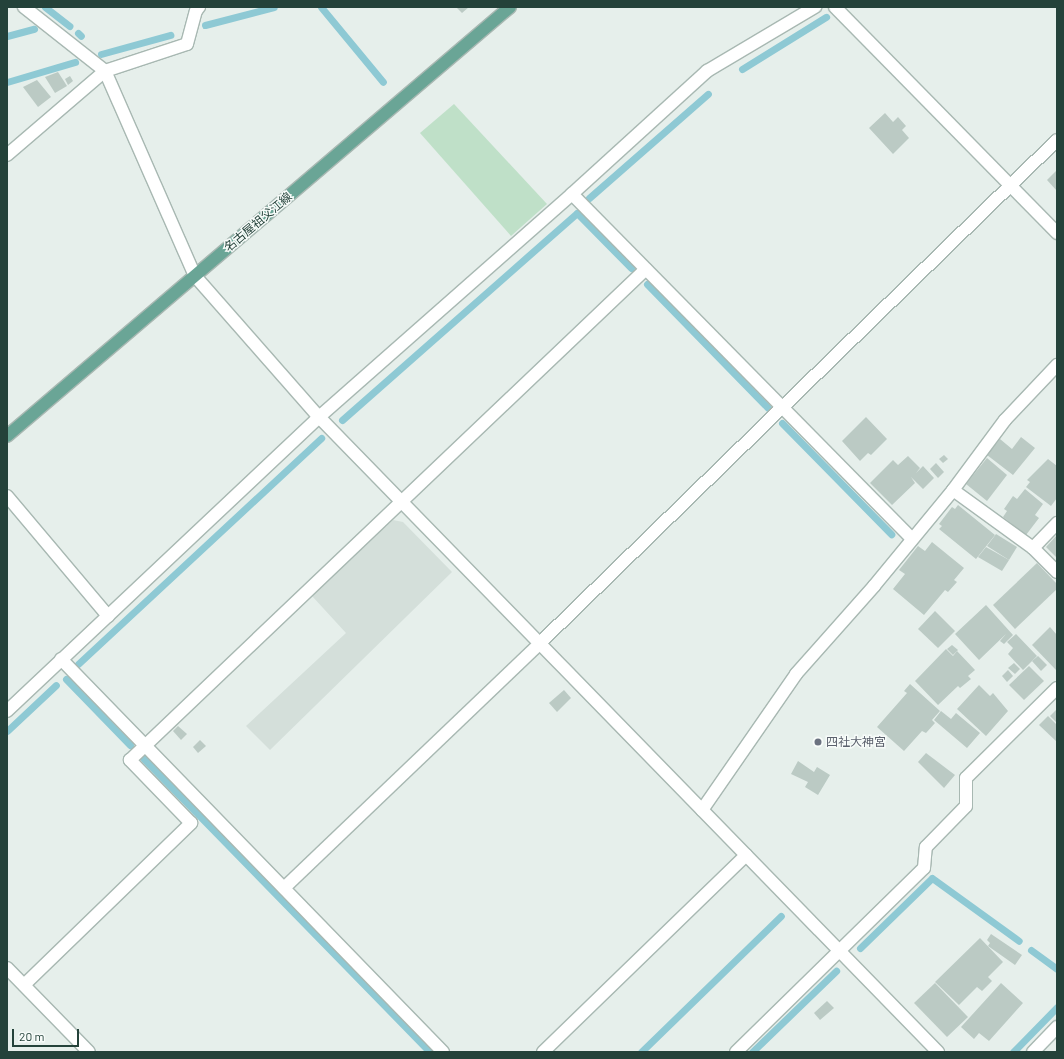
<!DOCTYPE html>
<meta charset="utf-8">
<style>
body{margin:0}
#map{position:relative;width:1064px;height:1059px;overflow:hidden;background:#e6efeb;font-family:Barlow,"Noto Sans JP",sans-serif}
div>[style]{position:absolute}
.built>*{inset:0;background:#d4dfda}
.green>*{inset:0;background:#bfe0c8}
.stream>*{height:7px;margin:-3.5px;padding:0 3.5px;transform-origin:3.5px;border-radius:3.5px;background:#8ec9d4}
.building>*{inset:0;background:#bbcac4}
.roads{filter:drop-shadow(1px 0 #a8b8b2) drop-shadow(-1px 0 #a8b8b2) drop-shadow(0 1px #a8b8b2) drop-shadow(0 -1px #a8b8b2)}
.minor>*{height:12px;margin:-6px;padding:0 6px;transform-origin:6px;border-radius:6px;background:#fff}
.primary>*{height:12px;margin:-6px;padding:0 6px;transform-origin:6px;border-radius:6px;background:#6aa596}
.dots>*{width:11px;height:11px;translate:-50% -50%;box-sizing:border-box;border:2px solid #f7fbf9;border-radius:50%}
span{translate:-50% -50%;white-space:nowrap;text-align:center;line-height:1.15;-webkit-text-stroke:3px #f7fbf9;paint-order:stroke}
.street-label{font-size:12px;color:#24423a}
.worship-label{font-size:12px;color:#5b616d}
.left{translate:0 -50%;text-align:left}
.frame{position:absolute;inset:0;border:8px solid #24423a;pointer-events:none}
.scale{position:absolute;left:12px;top:1029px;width:67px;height:18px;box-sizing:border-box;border:2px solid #24423a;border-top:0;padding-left:5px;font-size:12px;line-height:14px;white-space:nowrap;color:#24423a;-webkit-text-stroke:3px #f7fbf9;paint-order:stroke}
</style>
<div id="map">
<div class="built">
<div style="clip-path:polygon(393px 520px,403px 522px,452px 572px,270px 750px,246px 726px,346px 633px,312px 596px)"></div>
</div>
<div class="green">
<div style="clip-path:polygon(454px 104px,547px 204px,511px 236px,420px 133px)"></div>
</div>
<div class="stream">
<div style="left:45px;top:7px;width:31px;rotate:38deg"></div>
<div style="left:321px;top:7px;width:97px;rotate:50.4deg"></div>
<div style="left:205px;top:25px;width:71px;rotate:-14.6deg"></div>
<div style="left:78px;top:33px;width:4px;rotate:45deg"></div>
<div style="left:7px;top:36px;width:28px;rotate:-15deg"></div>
<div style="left:101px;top:54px;width:72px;rotate:-15.4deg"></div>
<div style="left:742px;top:69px;width:99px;rotate:-31.8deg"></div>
<div style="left:7px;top:82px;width:71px;rotate:-16.4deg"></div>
<div style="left:589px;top:198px;width:158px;rotate:-41.2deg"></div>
<div style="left:647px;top:284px;width:173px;rotate:45.7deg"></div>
<div style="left:342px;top:420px;width:313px;rotate:-41.4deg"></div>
<div style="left:577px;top:213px;width:77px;rotate:45.5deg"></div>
<div style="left:782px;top:423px;width:156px;rotate:45.5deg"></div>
<div style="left:78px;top:664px;width:332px;rotate:-42.9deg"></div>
<div style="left:66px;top:679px;width:92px;rotate:45.9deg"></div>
<div style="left:7px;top:731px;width:67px;rotate:-43.2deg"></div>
<div style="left:144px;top:759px;width:409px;rotate:45.7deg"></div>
<div style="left:860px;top:948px;width:100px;rotate:-44.2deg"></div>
<div style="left:932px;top:878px;width:107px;rotate:35.9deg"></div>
<div style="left:1031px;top:950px;width:32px;rotate:36deg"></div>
<div style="left:641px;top:1052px;width:195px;rotate:-44.2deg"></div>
<div style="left:752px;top:1052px;width:117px;rotate:-44deg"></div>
<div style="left:1013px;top:1052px;width:63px;rotate:-45.6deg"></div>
</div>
<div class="building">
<div style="clip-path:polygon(456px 7px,469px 7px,462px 13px)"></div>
<div style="clip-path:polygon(58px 72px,67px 86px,55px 93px,45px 77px)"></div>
<div style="clip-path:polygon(70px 76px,73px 81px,68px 85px,65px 79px)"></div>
<div style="clip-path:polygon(37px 80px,51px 97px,38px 107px,23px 87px)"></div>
<div style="clip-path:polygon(885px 113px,893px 122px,898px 117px,906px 126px,902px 130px,909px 138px,893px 154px,869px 128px)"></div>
<div style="clip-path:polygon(1057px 170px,1057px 191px,1047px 180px)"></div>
<div style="clip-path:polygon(866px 417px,887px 439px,871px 455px,868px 453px,860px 461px,842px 441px)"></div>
<div style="clip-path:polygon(1021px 437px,1035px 448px,1013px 475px,987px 455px,1000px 439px,1012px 449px)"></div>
<div style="clip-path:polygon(944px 455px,948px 459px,943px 463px,939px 459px)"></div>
<div style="clip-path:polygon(908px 456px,920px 468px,916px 473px,923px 466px,934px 478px,923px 489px,911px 477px,915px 483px,892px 505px,870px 483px,893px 460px,898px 465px)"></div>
<div style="clip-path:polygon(987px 458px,1007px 475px,987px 501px,966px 484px)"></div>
<div style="clip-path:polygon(1048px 459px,1057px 466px,1057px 498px,1051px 506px,1026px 487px,1030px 482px,1027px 480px)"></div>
<div style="clip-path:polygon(936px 463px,944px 472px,938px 478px,930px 469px)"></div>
<div style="clip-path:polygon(1025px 489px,1043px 504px,1035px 515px,1039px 518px,1026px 535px,1003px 517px,1007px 511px,1004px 509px,1013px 496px,1017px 499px)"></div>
<div style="clip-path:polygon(958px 505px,995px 535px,976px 559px,939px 529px,942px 526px,939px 524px,952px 507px,955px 509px)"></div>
<div style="clip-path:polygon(996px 534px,1017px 547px,1009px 560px,987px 546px)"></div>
<div style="clip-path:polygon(1057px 535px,1057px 558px,1046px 547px)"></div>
<div style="clip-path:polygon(932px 542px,964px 568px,954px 580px,957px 582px,948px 592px,945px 590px,924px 615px,893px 589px,905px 574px,899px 570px,918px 546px,925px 551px)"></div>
<div style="clip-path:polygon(986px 547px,1009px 560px,1002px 571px,978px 557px)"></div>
<div style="clip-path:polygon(1037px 563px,1057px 584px,1057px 589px,1015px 629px,993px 605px)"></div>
<div style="clip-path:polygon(986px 605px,1013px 635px,1004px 644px,1000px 641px,1006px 634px,979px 660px,955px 634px)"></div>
<div style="clip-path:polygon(935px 611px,955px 631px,938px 648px,918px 629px)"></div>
<div style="clip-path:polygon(1050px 627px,1057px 635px,1056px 670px,1032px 645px)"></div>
<div style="clip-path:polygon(1016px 634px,1037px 656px,1023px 670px,1008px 654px,1013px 648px,1007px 642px)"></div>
<div style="clip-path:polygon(952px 645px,958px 650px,953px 655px,947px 649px)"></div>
<div style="clip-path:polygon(946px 649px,953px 656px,957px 651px,975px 670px,968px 676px,971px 679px,960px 688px,958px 686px,938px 705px,915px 681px)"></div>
<div style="clip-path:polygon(1038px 656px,1047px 665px,1041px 671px,1032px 661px)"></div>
<div style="clip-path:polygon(1014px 663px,1020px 669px,1015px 674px,1008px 668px)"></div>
<div style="clip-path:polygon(1029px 666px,1044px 681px,1024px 700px,1009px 685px)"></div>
<div style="clip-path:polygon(1008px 670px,1013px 676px,1007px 682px,1002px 676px)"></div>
<div style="clip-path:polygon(910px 684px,940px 711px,932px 720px,935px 723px,926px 733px,922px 731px,904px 751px,877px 727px,907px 693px,904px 691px)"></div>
<div style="clip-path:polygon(979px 685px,990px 696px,993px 693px,1008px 711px,986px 736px,957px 709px)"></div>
<div style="clip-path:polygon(564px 690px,571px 698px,557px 712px,549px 703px)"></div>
<div style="clip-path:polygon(1057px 709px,1057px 723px,1050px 716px)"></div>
<div style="clip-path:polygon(941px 711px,951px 719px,956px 713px,980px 733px,967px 748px,934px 720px)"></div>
<div style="clip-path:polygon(1048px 716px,1057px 725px,1057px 742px,1039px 725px)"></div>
<div style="clip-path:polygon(178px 726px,187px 734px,181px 740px,173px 731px)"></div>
<div style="clip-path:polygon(200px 740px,206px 746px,198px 753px,193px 747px)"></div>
<div style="clip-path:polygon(926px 753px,955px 775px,944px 788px,918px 762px)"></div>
<div style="clip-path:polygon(798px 761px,814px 772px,817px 767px,830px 775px,818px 795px,805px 787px,808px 782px,791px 774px)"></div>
<div style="clip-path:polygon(991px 934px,1022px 955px,1015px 965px,988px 946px,990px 943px,987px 940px)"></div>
<div style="clip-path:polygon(980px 938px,1003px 962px,988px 977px,992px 981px,982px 991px,977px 987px,959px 1005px,935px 982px)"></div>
<div style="clip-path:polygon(935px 983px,968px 1017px,947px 1037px,914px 1003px)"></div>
<div style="clip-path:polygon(1001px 983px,1023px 1003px,989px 1041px,979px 1033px,974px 1039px,961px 1027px)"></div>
<div style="clip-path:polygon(827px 1001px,834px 1008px,820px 1020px,814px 1013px)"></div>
</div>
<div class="roads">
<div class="minor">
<div style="left:24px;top:7px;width:103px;rotate:38.3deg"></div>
<div style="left:105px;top:71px;width:224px;rotate:66.3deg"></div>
<div style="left:195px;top:276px;width:188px;rotate:48.7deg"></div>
<div style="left:319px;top:417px;width:887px;rotate:45.73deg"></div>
<div style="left:835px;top:7px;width:317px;rotate:45.5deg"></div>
<div style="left:7px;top:155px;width:129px;rotate:-40.6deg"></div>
<div style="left:105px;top:71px;width:86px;rotate:-18.2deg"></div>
<div style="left:187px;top:44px;width:34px;rotate:-75deg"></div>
<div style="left:196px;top:11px;width:5px;rotate:-53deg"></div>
<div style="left:572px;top:194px;width:484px;rotate:45.4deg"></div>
<div style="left:953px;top:490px;width:99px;rotate:35.9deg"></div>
<div style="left:1033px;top:548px;width:34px;rotate:45deg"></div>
<div style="left:7px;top:496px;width:157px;rotate:49.9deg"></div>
<div style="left:1033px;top:548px;width:35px;rotate:-46deg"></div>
<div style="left:61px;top:659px;width:548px;rotate:45.81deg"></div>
<div style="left:7px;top:711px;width:429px;rotate:-43.3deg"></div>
<div style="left:319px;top:417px;width:337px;rotate:-41.4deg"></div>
<div style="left:572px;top:194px;width:183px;rotate:-42.3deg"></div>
<div style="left:707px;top:71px;width:126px;rotate:-30.7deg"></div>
<div style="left:702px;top:810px;width:165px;rotate:-55.3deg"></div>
<div style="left:796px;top:674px;width:118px;rotate:-48.4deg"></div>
<div style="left:874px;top:586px;width:124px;rotate:-50.5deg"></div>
<div style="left:953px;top:490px;width:87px;rotate:-53.4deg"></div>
<div style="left:1005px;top:420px;width:76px;rotate:-46.6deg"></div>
<div style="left:284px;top:888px;width:354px;rotate:-43.7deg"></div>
<div style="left:540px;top:643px;width:721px;rotate:-44.21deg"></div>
<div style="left:7px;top:968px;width:117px;rotate:45.7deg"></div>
<div style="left:24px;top:985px;width:233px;rotate:-44.1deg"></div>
<div style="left:191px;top:823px;width:88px;rotate:-134.1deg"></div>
<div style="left:130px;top:760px;width:712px;rotate:-43.58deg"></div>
<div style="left:543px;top:1052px;width:283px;rotate:-44.1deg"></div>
<div style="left:736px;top:1052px;width:263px;rotate:-44.4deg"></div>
<div style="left:924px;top:868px;width:21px;rotate:-85deg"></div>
<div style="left:926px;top:847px;width:57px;rotate:-45.7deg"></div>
<div style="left:966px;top:806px;width:28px;rotate:-90deg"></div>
<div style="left:966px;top:778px;width:128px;rotate:-44.7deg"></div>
<div style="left:1033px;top:1052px;width:35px;rotate:-46deg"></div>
</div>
<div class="primary">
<div style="left:7px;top:436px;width:661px;rotate:-40.46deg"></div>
</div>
</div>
<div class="dots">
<div style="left:818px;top:742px;background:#6b7280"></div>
</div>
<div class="street-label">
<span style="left:258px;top:222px;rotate:-40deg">名古屋祖父江線</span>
</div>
<div class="worship-label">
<span class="left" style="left:826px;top:742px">四社大神宮</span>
</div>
<div class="frame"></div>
<div class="scale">20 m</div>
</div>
